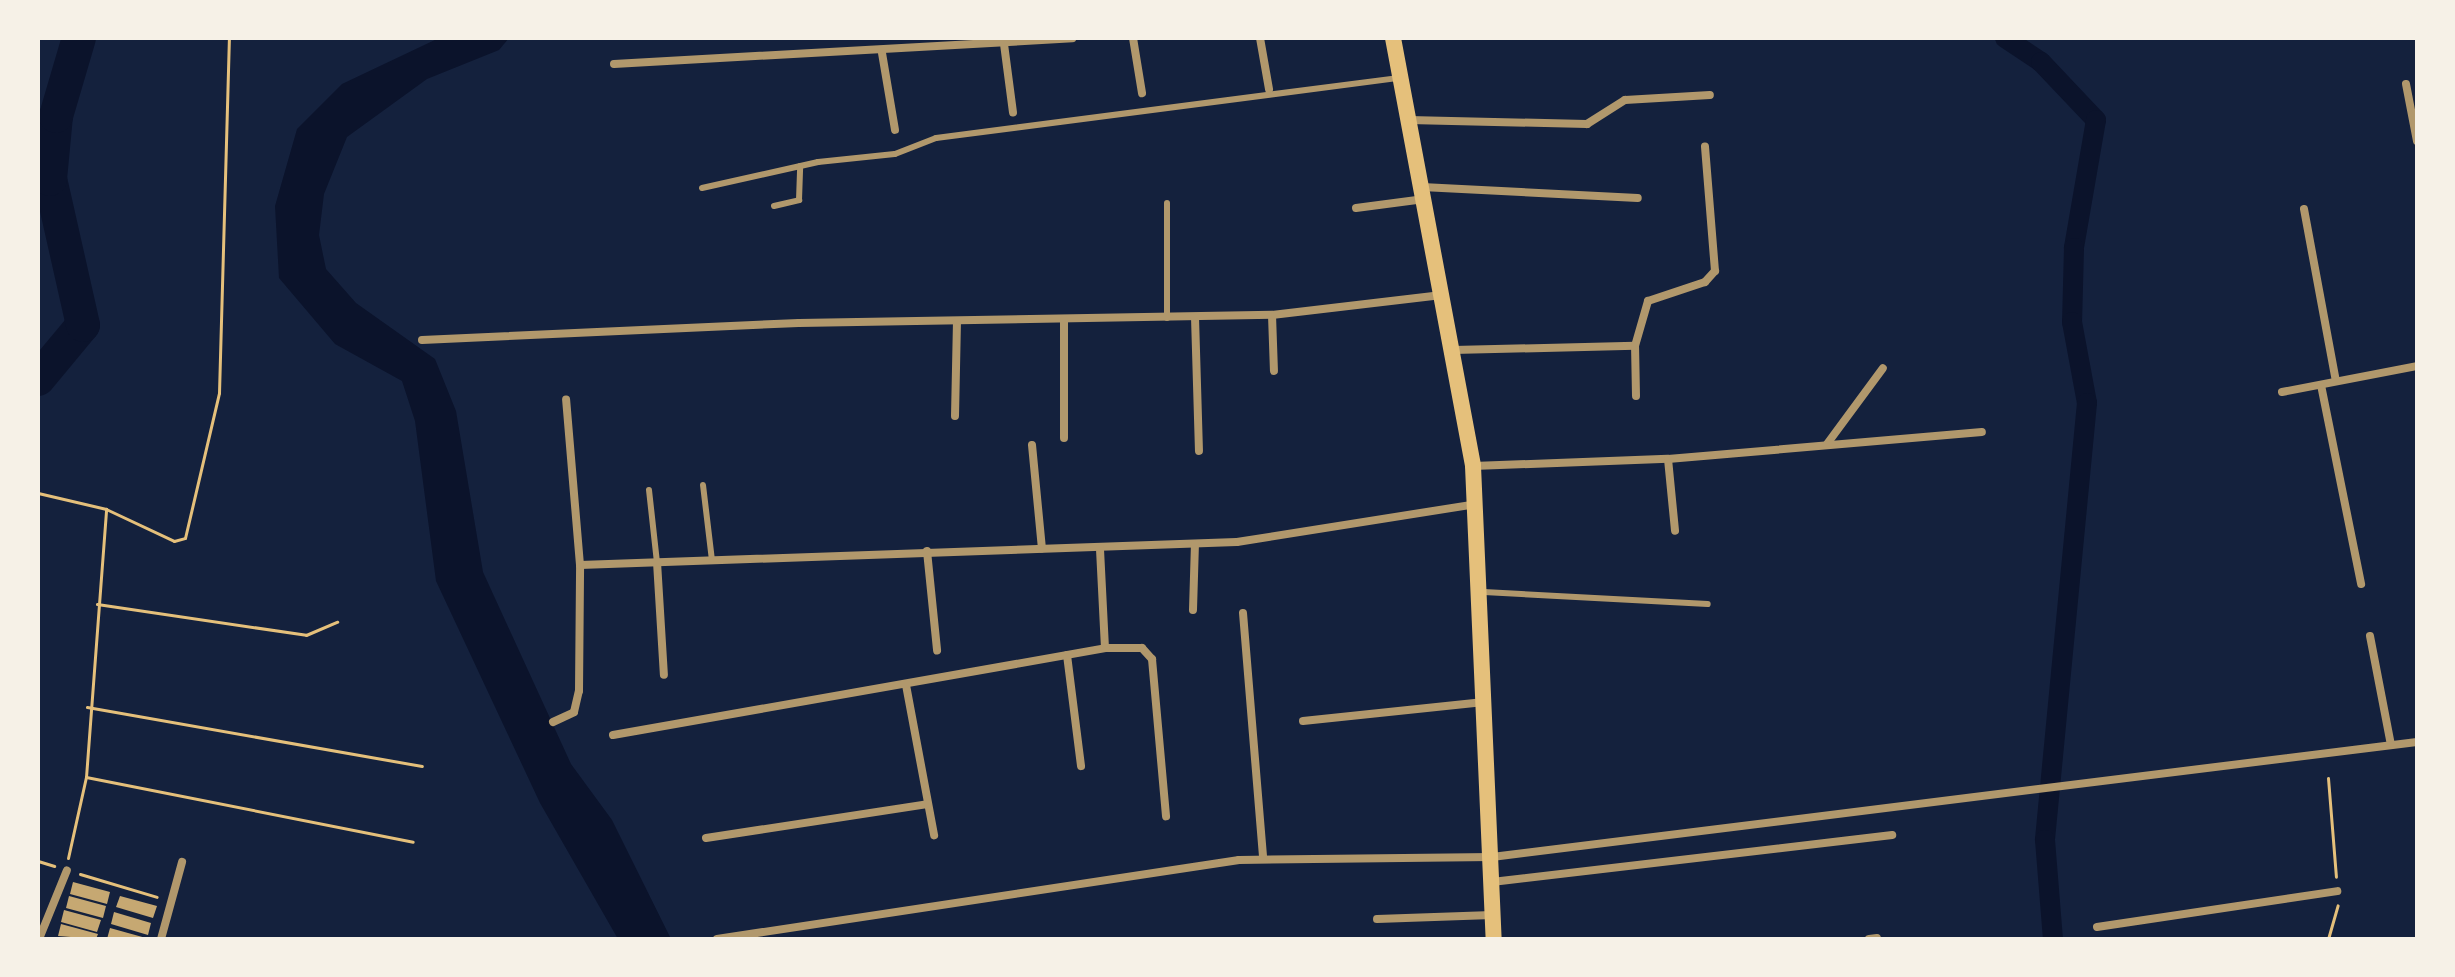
<!DOCTYPE html>
<style>
body{margin:0}
#map{position:relative;width:2455px;height:977px;overflow:hidden;background:#14213d;font-family:"Nunito Sans",sans-serif}
div>[style]{position:absolute}
.water>*{inset:0;background:#0b132b}
.canal>*{height:20px;margin:-10px;padding:0 10px;transform-origin:10px;border-radius:10px;background:#0b132b}
.river>*{height:34px;margin:-17px;padding:0 17px;transform-origin:17px;border-radius:17px;background:#0b132b}
.building>*{inset:0;background:#c6a872}
.path>*{height:3px;margin:-1.5px;padding:0 1.5px;transform-origin:1.5px;border-radius:1.5px;background:#e5c07b}
.service>*{height:6px;margin:-3px;padding:0 3px;transform-origin:3px;border-radius:3px;background:#b1986c}
.minor>*{height:8px;margin:-4px;padding:0 4px;transform-origin:4px;border-radius:4px;background:#b1986c}
.secondary>*{height:16px;margin:-8px;padding:0 8px;transform-origin:8px;border-radius:8px;background:#e5c07b}
span{translate:-50% -50%;white-space:nowrap;text-align:center;line-height:1.15;-webkit-text-stroke:6px #f6f1e7;paint-order:stroke}
.frame{position:absolute;inset:0;border:40px solid #f6f1e7;pointer-events:none}
</style>
<div id="map">
<div class="water">
<div style="clip-path:polygon(439px 38px,509px 38px,499px 50px,427px 79px,347px 137px,324px 194px,319px 235px,326px 269px,356px 303px,435px 359px,456px 411px,483px 572px,571px 764px,612px 820px,671px 939px,618px 939px,540px 803px,436px 581px,415px 421px,402px 381px,335px 344px,279px 278px,275px 206px,297px 129px,342px 84px)"></div>
</div>
<div class="canal">
<div style="left:2005px;top:38px;width:43px;rotate:33.7deg"></div>
<div style="left:2041px;top:62px;width:80px;rotate:46.5deg"></div>
<div style="left:2096px;top:120px;width:130px;rotate:99.8deg"></div>
<div style="left:2074px;top:248px;width:74px;rotate:91.5deg"></div>
<div style="left:2072px;top:322px;width:82px;rotate:79.5deg"></div>
<div style="left:2087px;top:403px;width:439px;rotate:95.5deg"></div>
<div style="left:2045px;top:840px;width:99px;rotate:85.4deg"></div>
</div>
<div class="river">
<div style="left:38px;top:379px;width:70px;rotate:-50.2deg"></div>
<div style="left:83px;top:325px;width:150px;rotate:-102.7deg"></div>
<div style="left:50px;top:179px;width:63px;rotate:-84.6deg"></div>
<div style="left:56px;top:116px;width:81px;rotate:-73.6deg"></div>
</div>
<div class="building">
<div style="clip-path:polygon(73px 882px,110px 892px,107px 904px,70px 894px)"></div>
<div style="clip-path:polygon(69px 896px,106px 906px,103px 918px,66px 908px)"></div>
<div style="clip-path:polygon(120px 896px,157px 906px,153px 918px,116px 907px)"></div>
<div style="clip-path:polygon(64px 910px,101px 920px,97px 932px,61px 922px)"></div>
<div style="clip-path:polygon(114px 912px,151px 923px,148px 935px,111px 924px)"></div>
<div style="clip-path:polygon(61px 924px,98px 934px,96px 939px,58px 936px)"></div>
<div style="clip-path:polygon(110px 928px,146px 938px,146px 939px,107px 939px)"></div>
</div>
<div class="path">
<div style="left:38px;top:493px;width:70px;rotate:13.2deg"></div>
<div style="left:97px;top:604px;width:211px;rotate:8.4deg"></div>
<div style="left:306px;top:635px;width:34px;rotate:-23deg"></div>
<div style="left:87px;top:707px;width:340px;rotate:10deg"></div>
<div style="left:86px;top:777px;width:333px;rotate:11.2deg"></div>
<div style="left:2328px;top:778px;width:99px;rotate:85.4deg"></div>
<div style="left:68px;top:858px;width:83px;rotate:-77.5deg"></div>
<div style="left:86px;top:777px;width:269px;rotate:-85.7deg"></div>
<div style="left:106px;top:509px;width:75px;rotate:25.2deg"></div>
<div style="left:174px;top:541px;width:11px;rotate:-15deg"></div>
<div style="left:185px;top:538px;width:149px;rotate:-76.8deg"></div>
<div style="left:219px;top:393px;width:355px;rotate:-88.4deg"></div>
<div style="left:38px;top:861px;width:17px;rotate:17deg"></div>
<div style="left:80px;top:874px;width:80px;rotate:16.6deg"></div>
<div style="left:2328px;top:939px;width:35px;rotate:-74deg"></div>
</div>
<div class="service">
<div style="left:702px;top:188px;width:119px;rotate:-12.6deg"></div>
<div style="left:818px;top:162px;width:77px;rotate:-5.9deg"></div>
<div style="left:895px;top:154px;width:44px;rotate:-21.3deg"></div>
<div style="left:936px;top:138px;width:467px;rotate:-7.4deg"></div>
<div style="left:1167px;top:203px;width:115px;rotate:90deg"></div>
<div style="left:774px;top:206px;width:26px;rotate:-13deg"></div>
<div style="left:799px;top:200px;width:34px;rotate:-88deg"></div>
<div style="left:703px;top:485px;width:76px;rotate:83.2deg"></div>
<div style="left:649px;top:490px;width:72px;rotate:83.7deg"></div>
<div style="left:1484px;top:592px;width:224px;rotate:3.1deg"></div>
</div>
<div class="minor">
<div style="left:1133px;top:38px;width:56px;rotate:80.7deg"></div>
<div style="left:1260px;top:38px;width:52px;rotate:80deg"></div>
<div style="left:1004px;top:44px;width:69px;rotate:82.5deg"></div>
<div style="left:882px;top:53px;width:78px;rotate:80.4deg"></div>
<div style="left:614px;top:64px;width:459px;rotate:-3.2deg"></div>
<div style="left:2406px;top:84px;width:58px;rotate:79.1deg"></div>
<div style="left:1409px;top:120px;width:178px;rotate:1.3deg"></div>
<div style="left:1587px;top:124px;width:45px;rotate:-32.3deg"></div>
<div style="left:1625px;top:100px;width:85px;rotate:-3.4deg"></div>
<div style="left:1422px;top:187px;width:216px;rotate:2.9deg"></div>
<div style="left:1356px;top:208px;width:69px;rotate:-7.5deg"></div>
<div style="left:2304px;top:209px;width:175px;rotate:79.5deg"></div>
<div style="left:1272px;top:315px;width:56px;rotate:88deg"></div>
<div style="left:1195px;top:317px;width:134px;rotate:88.3deg"></div>
<div style="left:422px;top:340px;width:377px;rotate:-2.6deg"></div>
<div style="left:799px;top:323px;width:473px;rotate:-1deg"></div>
<div style="left:1272px;top:315px;width:171px;rotate:-6.7deg"></div>
<div style="left:1453px;top:350px;width:182px;rotate:-1.3deg"></div>
<div style="left:2321px;top:385px;width:203px;rotate:78.6deg"></div>
<div style="left:2282px;top:392px;width:137px;rotate:-10.9deg"></div>
<div style="left:1636px;top:396px;width:50px;rotate:-91.1deg"></div>
<div style="left:1635px;top:346px;width:47px;rotate:-73.9deg"></div>
<div style="left:1648px;top:301px;width:60px;rotate:-18.4deg"></div>
<div style="left:1705px;top:282px;width:15px;rotate:-48deg"></div>
<div style="left:1715px;top:271px;width:125px;rotate:-94.6deg"></div>
<div style="left:955px;top:416px;width:94px;rotate:-88.8deg"></div>
<div style="left:1064px;top:438px;width:118px;rotate:-90deg"></div>
<div style="left:1827px;top:444px;width:94px;rotate:-53.6deg"></div>
<div style="left:1032px;top:445px;width:104px;rotate:84.5deg"></div>
<div style="left:1668px;top:459px;width:72px;rotate:84.4deg"></div>
<div style="left:1473px;top:466px;width:195px;rotate:-2.1deg"></div>
<div style="left:1668px;top:459px;width:315px;rotate:-4.9deg"></div>
<div style="left:927px;top:551px;width:100px;rotate:84.2deg"></div>
<div style="left:657px;top:562px;width:113px;rotate:86.5deg"></div>
<div style="left:580px;top:565px;width:657px;rotate:-2deg"></div>
<div style="left:1237px;top:542px;width:242px;rotate:-9deg"></div>
<div style="left:1193px;top:610px;width:66px;rotate:-88.3deg"></div>
<div style="left:1243px;top:613px;width:245px;rotate:85.3deg"></div>
<div style="left:2370px;top:636px;width:111px;rotate:79.1deg"></div>
<div style="left:1105px;top:648px;width:37px"></div>
<div style="left:1142px;top:648px;width:15px;rotate:48deg"></div>
<div style="left:1152px;top:659px;width:158px;rotate:84.9deg"></div>
<div style="left:1067px;top:655px;width:112px;rotate:82.8deg"></div>
<div style="left:906px;top:685px;width:153px;rotate:79.4deg"></div>
<div style="left:1303px;top:721px;width:182px;rotate:-6deg"></div>
<div style="left:553px;top:722px;width:23px;rotate:-25deg"></div>
<div style="left:574px;top:712px;width:22px;rotate:-77deg"></div>
<div style="left:579px;top:691px;width:126px;rotate:-89.5deg"></div>
<div style="left:580px;top:565px;width:166px;rotate:-94.8deg"></div>
<div style="left:613px;top:735px;width:500px;rotate:-10deg"></div>
<div style="left:1105px;top:648px;width:100px;rotate:-92.9deg"></div>
<div style="left:706px;top:838px;width:224px;rotate:-8.7deg"></div>
<div style="left:1492px;top:882px;width:403px;rotate:-6.7deg"></div>
<div style="left:1377px;top:919px;width:115px;rotate:-2deg"></div>
<div style="left:2097px;top:927px;width:243px;rotate:-8.5deg"></div>
<div style="left:39px;top:939px;width:74px;rotate:-67.9deg"></div>
<div style="left:161px;top:939px;width:80px;rotate:-74.7deg"></div>
<div style="left:717px;top:939px;width:528px;rotate:-8.61deg"></div>
<div style="left:1239px;top:860px;width:253px;rotate:-0.7deg"></div>
<div style="left:1492px;top:857px;width:932px;rotate:-7.09deg"></div>
<div style="left:1869px;top:939px;width:8px;rotate:-7deg"></div>
</div>
<div class="secondary">
<div style="left:1393px;top:38px;width:435px;rotate:79.4deg"></div>
<div style="left:1473px;top:466px;width:473px;rotate:87.5deg"></div>
</div>
<div class="frame"></div>
</div>
